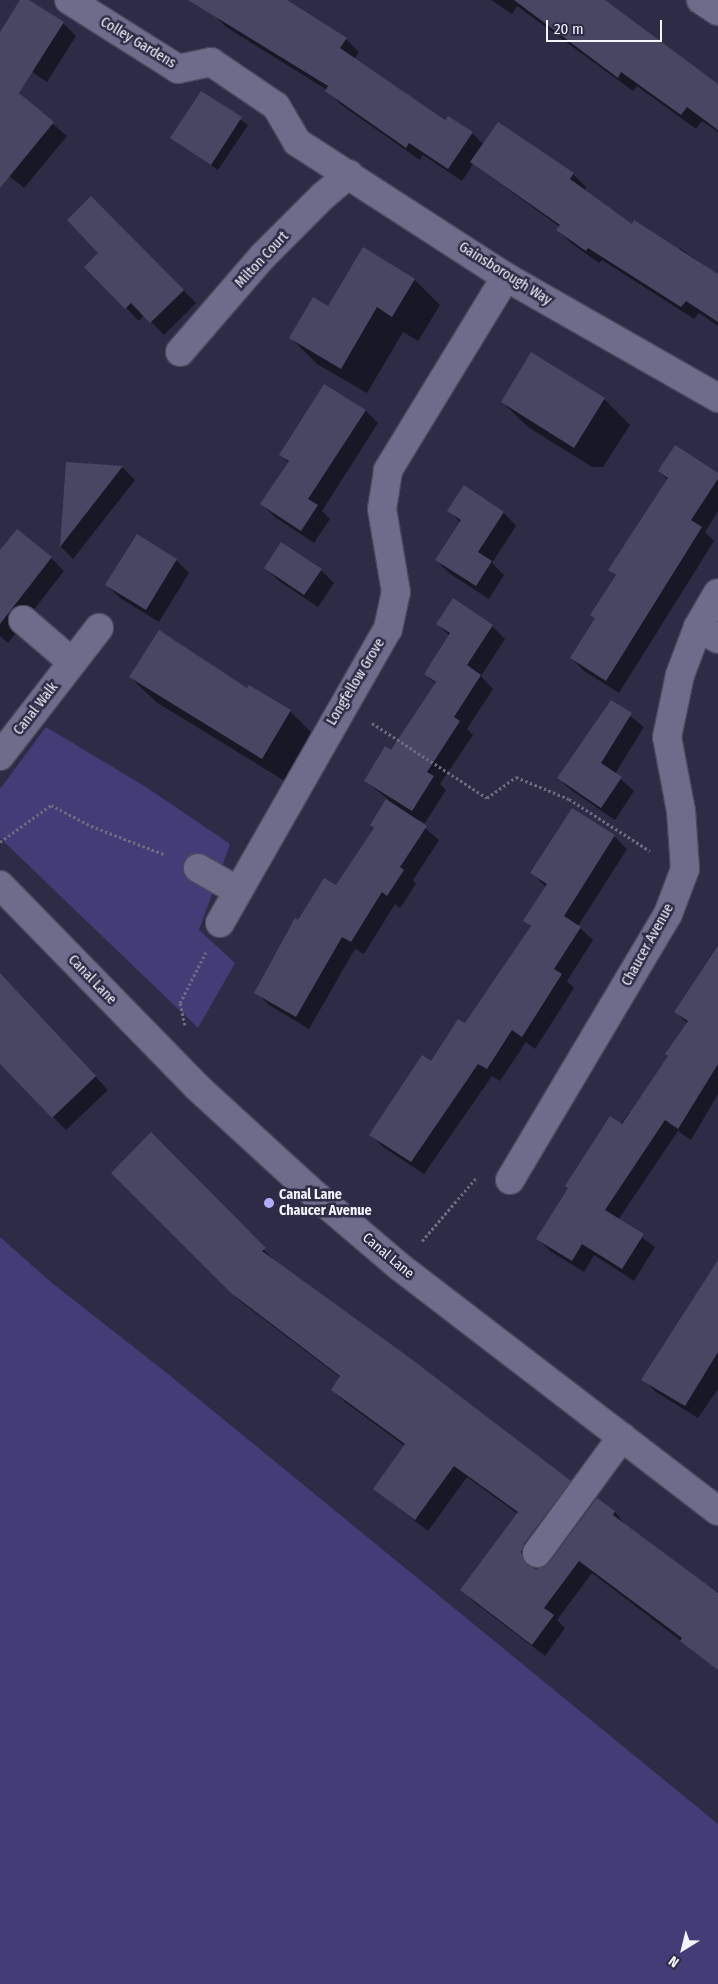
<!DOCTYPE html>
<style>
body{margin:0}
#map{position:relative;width:718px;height:1984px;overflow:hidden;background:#2e2b46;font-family:"Fira Sans Condensed",sans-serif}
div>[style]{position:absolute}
.green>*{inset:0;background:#443c77}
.shadow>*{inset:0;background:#0007}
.building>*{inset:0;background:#484663}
.path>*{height:3px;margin-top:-1.5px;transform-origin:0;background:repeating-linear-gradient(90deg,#6d6b80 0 2.5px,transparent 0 5px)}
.roads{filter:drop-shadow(1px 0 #4b495e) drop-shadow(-1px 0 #4b495e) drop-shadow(0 1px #4b495e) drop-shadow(0 -1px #4b495e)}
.minor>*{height:28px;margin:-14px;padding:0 14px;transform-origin:14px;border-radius:14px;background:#6e6c8b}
.dots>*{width:14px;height:14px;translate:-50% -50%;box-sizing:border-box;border:2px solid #2e2b46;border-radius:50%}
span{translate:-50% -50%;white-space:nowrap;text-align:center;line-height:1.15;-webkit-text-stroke:5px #2e2b46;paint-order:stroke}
.street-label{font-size:14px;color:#f4f4fe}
.poi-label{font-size:14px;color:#f4f4fe;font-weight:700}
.left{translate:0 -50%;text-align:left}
.north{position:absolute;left:658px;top:1924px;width:50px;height:50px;-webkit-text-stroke:4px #2e2b46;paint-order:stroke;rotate:216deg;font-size:14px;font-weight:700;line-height:20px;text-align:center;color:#f4f4fe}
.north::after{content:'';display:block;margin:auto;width:18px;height:22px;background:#f4f4fe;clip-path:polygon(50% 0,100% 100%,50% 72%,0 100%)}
.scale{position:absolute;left:546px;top:20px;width:116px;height:22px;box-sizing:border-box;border:2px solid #f4f4fe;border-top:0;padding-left:6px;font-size:15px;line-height:18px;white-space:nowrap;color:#f4f4fe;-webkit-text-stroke:4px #2e2b46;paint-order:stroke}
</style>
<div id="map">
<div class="green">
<div style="clip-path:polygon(46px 727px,146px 787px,230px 844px,199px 930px,235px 963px,198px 1028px,0 838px,0 789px)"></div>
<div style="clip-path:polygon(0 1237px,52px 1283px,168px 1374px,718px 1824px,718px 1984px,0 1984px)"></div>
</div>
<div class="shadow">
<div style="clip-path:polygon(21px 0,63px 23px,76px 36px,47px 82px,0 50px,0 34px)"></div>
<div style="clip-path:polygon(209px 0,284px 0,346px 39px,359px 52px,354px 59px,446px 122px,472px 133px,484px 145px,499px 124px,573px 174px,586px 187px,584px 191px,632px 225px,677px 252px,680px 248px,718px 275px,718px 326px,699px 313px,694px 319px,602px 260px,599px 263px,571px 243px,558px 230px,560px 227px,473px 164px,462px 181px,423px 155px,420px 160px,340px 104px,327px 90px,226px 27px,213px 14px)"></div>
<div style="clip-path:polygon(491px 0,590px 0,718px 86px,718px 132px,702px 121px,696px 129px,637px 86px,633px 91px,517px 6px,512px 14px)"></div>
<div style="clip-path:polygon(8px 86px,67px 136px,24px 188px,0 168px,0 95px)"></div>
<div style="clip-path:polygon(201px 93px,248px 125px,218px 170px,172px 138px)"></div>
<div style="clip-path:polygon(91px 198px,196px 303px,164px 335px,144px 315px,139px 321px,86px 267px,100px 253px)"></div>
<div style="clip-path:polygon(364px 249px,415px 280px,440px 305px,418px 341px,403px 332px,367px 393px,317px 364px,291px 338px,328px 308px)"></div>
<div style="clip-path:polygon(604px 399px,630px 425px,603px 467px,592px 467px,528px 427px,502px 402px)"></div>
<div style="clip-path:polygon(365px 410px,378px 423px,322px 511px,330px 519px,314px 543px,275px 517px,262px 504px,289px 463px,281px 455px)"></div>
<div style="clip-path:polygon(68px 463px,122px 467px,135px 480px,73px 559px,61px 547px)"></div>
<div style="clip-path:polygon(659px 471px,718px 474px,718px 511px,705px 532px,714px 541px,619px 693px,584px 671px,571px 658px,596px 619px,616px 576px,610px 570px,668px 480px)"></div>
<div style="clip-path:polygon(464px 487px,504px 513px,516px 526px,492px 563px,504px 575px,489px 599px,449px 573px,436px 560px,461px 523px,449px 511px)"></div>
<div style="clip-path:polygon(137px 536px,176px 560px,189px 573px,159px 622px,120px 598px,107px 585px)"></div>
<div style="clip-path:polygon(0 552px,51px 558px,64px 571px,8px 643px,0 636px)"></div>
<div style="clip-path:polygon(266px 568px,321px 570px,334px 583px,318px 607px,279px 581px)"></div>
<div style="clip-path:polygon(437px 624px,492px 626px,505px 639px,481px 676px,493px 689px,467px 729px,473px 735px,440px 784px,446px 790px,425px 823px,412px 817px,439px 840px,413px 880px,416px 884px,400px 908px,395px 904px,364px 954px,355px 949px,309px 1029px,269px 1005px,256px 992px,299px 922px,336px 887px,375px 829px,371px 825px,388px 799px,365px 781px,392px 752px,436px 684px,425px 674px,450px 636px)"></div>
<div style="clip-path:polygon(130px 677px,248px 689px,290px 711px,316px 737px,288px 783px,156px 702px)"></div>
<div style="clip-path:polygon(611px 701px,644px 727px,615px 774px,634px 791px,615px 820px,571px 790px,558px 778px)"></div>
<div style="clip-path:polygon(572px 810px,614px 836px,627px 849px,578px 926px,593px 940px,567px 981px,574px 988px,535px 1049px,526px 1042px,500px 1081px,492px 1076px,424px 1174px,383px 1147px,370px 1134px,465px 1025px,532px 928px,524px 921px,546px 887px,532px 873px)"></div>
<div style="clip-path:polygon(718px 944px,718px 1094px,691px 1140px,678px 1131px,618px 1220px,655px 1247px,634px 1281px,594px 1255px,584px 1272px,550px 1251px,538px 1239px,670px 1056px,688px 1024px,675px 1011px)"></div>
<div style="clip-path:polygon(0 976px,108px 1090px,66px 1130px,0 1062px)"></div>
<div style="clip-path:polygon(151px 1134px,276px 1262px,582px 1494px,533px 1565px,535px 1570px,550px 1564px,597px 1500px,615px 1512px,626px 1526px,716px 1593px,718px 1591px,718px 1669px,592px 1573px,557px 1620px,565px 1628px,545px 1656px,474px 1602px,462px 1590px,518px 1514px,467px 1477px,428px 1531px,374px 1489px,405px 1446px,345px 1402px,332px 1390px,341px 1378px,240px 1301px,113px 1173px)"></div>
<div style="clip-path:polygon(718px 1270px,718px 1389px,698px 1418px,656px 1392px,643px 1379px)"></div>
</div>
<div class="building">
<div style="clip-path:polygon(20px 0,29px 0,64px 22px,19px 93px,54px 122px,0 188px,0 32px)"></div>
<div style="clip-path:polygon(188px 0,287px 0,347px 38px,340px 48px,445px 120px,448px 116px,473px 132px,448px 169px,409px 143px,406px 148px,325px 91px,328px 86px)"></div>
<div style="clip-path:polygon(514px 0,605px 0,718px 84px,718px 130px,687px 107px,681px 115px,621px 72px,618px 78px)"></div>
<div style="clip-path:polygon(201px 91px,242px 117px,211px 165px,170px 138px)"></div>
<div style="clip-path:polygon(498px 122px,574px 173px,570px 179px,632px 224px,634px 220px,718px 274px,718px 322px,686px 301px,681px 307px,588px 248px,586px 251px,556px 230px,560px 225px,470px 162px)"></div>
<div style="clip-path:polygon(91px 196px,184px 290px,150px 323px,131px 303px,125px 309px,84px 267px,98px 253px,67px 220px)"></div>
<div style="clip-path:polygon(363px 247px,415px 279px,392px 317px,377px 307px,341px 369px,289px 338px,313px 297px,328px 306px)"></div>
<div style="clip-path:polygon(531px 352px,605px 398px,574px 448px,501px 402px)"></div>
<div style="clip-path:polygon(324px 384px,366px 410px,308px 499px,318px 505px,301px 531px,260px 504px,289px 461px,279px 455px)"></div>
<div style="clip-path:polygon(675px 445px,718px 473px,718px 479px,691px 520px,702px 527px,606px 681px,570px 658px,595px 618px,590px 615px,616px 575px,608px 570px,668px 478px,658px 471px)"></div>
<div style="clip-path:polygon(66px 462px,123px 466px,60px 547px)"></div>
<div style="clip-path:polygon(464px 485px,504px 512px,478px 552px,492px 561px,476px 586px,435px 560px,461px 520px,447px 511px)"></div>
<div style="clip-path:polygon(17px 529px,52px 557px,0 624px,0 550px)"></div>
<div style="clip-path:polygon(137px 534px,177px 559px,146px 610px,105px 585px)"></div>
<div style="clip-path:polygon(281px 542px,322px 569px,304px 595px,264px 568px)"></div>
<div style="clip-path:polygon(453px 598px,493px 625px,467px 665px,481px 675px,454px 717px,460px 721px,427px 772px,434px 776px,412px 811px,364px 781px,385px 746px,391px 750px,436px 682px,424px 674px,450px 633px,436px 624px)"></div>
<div style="clip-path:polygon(159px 630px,247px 688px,249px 685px,291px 710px,262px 759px,129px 677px)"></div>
<div style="clip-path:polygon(611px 700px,632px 713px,601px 763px,622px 777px,601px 808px,557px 778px)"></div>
<div style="clip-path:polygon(386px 799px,427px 826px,400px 867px,404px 870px,387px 896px,382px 892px,351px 942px,342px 937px,296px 1017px,254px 993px,295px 918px,298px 920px,324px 878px,336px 885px,374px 828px,370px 825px)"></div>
<div style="clip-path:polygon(572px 808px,615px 835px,564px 916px,581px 927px,554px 969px,562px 974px,522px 1037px,512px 1030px,487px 1069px,478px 1064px,411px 1162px,369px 1135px,422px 1055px,431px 1061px,458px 1019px,465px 1023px,531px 926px,523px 921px,547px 884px,530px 873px)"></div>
<div style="clip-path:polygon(718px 945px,718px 1064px,678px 1129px,665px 1120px,605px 1210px,644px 1234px,622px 1269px,582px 1244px,572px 1261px,536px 1239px,568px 1188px,565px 1186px,610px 1116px,622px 1124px,668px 1056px,665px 1054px,688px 1021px,674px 1012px)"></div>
<div style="clip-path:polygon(0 973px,96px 1076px,52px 1118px,0 1064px)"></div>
<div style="clip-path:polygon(151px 1132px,266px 1248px,262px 1251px,410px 1358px,571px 1481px,524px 1544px,521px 1552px,527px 1565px,536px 1569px,549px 1563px,597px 1498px,615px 1511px,613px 1515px,718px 1593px,718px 1670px,680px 1641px,682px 1638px,579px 1561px,544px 1608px,554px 1615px,532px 1645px,460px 1590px,518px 1512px,454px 1466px,415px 1520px,373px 1489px,405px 1444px,331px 1390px,340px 1376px,231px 1293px,111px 1173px)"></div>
<div style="clip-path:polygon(718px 1260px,718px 1352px,685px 1406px,641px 1380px)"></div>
</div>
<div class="path">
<div style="left:372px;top:723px;width:137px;rotate:33.1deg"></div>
<div style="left:487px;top:798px;width:36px;rotate:-36deg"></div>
<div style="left:516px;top:777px;width:57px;rotate:22.5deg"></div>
<div style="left:569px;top:799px;width:96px;rotate:32.7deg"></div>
<div style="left:0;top:842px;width:63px;rotate:-36deg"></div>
<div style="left:51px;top:805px;width:45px;rotate:27.7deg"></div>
<div style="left:91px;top:826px;width:80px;rotate:21.1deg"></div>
<div style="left:185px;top:1025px;width:23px;rotate:-103deg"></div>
<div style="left:180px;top:1003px;width:57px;rotate:-63deg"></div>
<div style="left:422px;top:1241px;width:83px;rotate:-49.4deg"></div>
</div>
<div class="roads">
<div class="minor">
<div style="left:69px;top:0;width:129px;rotate:32.3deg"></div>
<div style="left:178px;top:69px;width:34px;rotate:-12deg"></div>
<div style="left:211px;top:62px;width:78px;rotate:34.1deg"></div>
<div style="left:276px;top:106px;width:42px;rotate:59.7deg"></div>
<div style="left:297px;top:142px;width:249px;rotate:32.9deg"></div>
<div style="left:506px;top:277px;width:244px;rotate:29.7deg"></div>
<div style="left:701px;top:0;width:20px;rotate:33deg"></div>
<div style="left:180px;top:352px;width:125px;rotate:-49.2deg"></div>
<div style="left:262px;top:257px;width:86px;rotate:-45deg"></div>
<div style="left:323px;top:196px;width:34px;rotate:-40deg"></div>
<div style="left:23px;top:620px;width:65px;rotate:40.6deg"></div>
<div style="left:698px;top:627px;width:23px;rotate:31deg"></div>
<div style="left:0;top:756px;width:162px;rotate:-52.3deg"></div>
<div style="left:198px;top:868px;width:46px;rotate:29.9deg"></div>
<div style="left:0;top:885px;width:282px;rotate:45.7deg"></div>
<div style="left:197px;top:1087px;width:148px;rotate:42.5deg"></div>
<div style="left:306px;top:1187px;width:123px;rotate:40.4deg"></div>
<div style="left:400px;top:1267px;width:401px;rotate:37.5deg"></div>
<div style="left:220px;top:923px;width:339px;rotate:-60.3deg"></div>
<div style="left:388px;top:629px;width:38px;rotate:-78deg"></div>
<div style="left:396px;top:592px;width:84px;rotate:-99.6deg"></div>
<div style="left:382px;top:509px;width:39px;rotate:-81deg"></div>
<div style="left:388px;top:470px;width:226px;rotate:-58.6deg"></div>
<div style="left:510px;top:1180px;width:309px;rotate:-59.3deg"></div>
<div style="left:668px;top:914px;width:48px;rotate:-69.3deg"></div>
<div style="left:685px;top:869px;width:58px;rotate:-93.9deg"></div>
<div style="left:681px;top:811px;width:75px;rotate:-100.7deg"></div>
<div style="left:667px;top:737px;width:63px;rotate:-78.2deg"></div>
<div style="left:680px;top:675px;width:51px;rotate:-69.4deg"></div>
<div style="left:698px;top:627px;width:39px;rotate:-60deg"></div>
<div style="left:537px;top:1553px;width:144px;rotate:-53.8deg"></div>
</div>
</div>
<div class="dots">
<div style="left:269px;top:1203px;background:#b3adf9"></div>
</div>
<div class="street-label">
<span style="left:138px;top:43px;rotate:31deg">Colley Gardens</span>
<span style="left:262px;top:260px;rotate:-47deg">Milton Court</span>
<span style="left:505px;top:274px;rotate:32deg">Gainsborough Way</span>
<span style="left:356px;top:682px;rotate:-59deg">Longfellow Grove</span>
<span style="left:36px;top:709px;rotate:-52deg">Canal Walk</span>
<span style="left:648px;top:945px;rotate:-61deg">Chaucer Avenue</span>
<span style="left:92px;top:980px;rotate:46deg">Canal Lane</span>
<span style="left:388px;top:1256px;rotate:40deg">Canal Lane</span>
</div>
<div class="poi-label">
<span class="left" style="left:279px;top:1203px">Canal Lane<br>Chaucer Avenue</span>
</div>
<div class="north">N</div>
<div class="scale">20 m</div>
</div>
